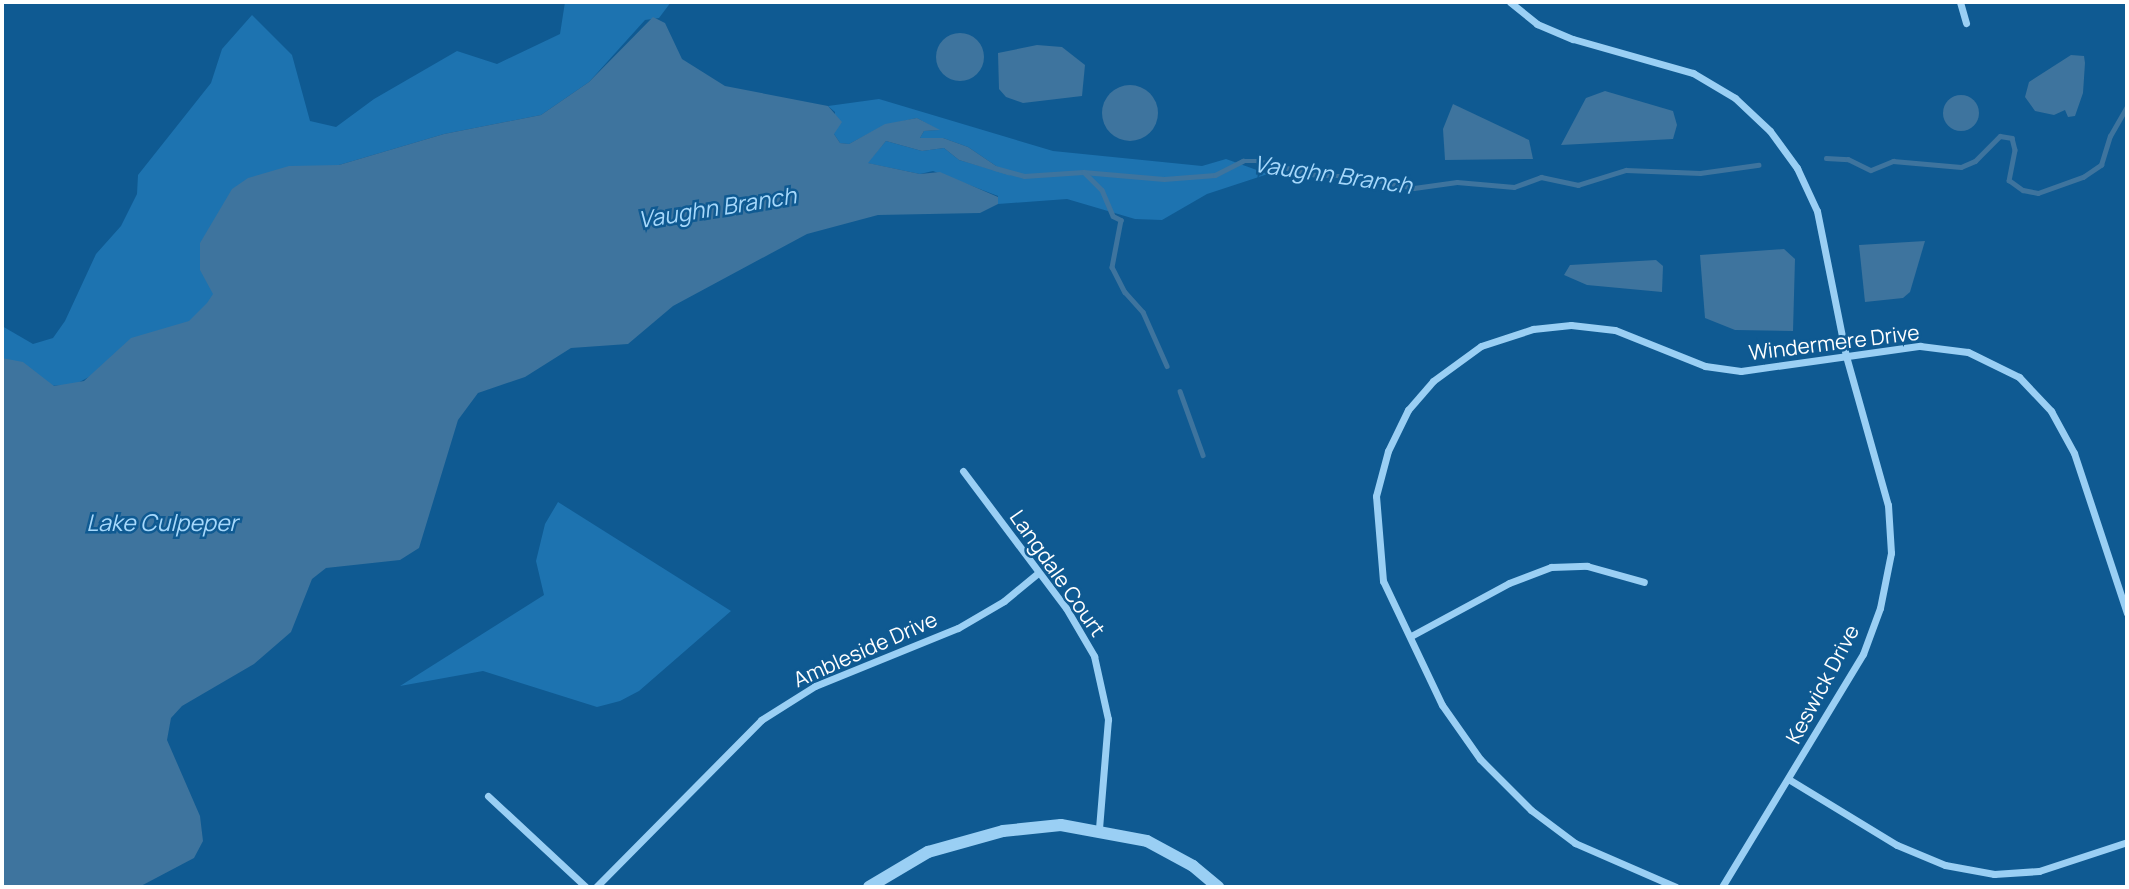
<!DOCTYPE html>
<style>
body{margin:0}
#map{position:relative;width:2129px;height:889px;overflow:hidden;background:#0f5a92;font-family:Manrope,sans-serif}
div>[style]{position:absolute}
.green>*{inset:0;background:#1d73b0}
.water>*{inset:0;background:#3e749e}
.round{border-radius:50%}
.stream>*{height:4.5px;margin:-2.25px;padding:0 2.25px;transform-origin:2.25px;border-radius:2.25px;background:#3e749e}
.minor>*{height:7px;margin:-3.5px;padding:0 3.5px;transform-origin:3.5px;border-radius:3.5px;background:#9acff4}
.tertiary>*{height:12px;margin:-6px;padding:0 6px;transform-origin:6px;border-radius:6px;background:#9acff4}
span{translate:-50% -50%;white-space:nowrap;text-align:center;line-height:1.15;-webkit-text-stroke:5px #0f5a92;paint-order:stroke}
.street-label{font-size:21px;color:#fff}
.water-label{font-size:23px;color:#a6d8fb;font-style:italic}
.frame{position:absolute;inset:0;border:4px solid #fff;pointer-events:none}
</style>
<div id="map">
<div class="green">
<div style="clip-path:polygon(565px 2px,671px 2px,659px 18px,645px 20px,589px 82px,541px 115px,444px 134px,339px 165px,214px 288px,214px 300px,193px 321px,74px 385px,45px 386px,2px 366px,2px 326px,33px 344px,53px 338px,65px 321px,96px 254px,121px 226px,137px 194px,138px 175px,211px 83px,222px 49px,252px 15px,292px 55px,310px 121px,336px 127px,374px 99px,457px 51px,497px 64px,560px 34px)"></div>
<div style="clip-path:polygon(879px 99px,1053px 151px,1202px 166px,1226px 159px,1268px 174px,1207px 194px,1162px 220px,1135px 219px,1067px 199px,998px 204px,998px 196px,933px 171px,920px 174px,867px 163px,886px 141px,922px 151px,944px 148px,959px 160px,1008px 174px,968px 147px,943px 138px,920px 138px,924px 131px,938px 130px,917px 118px,885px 125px,849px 144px,840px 143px,834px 134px,835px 112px,828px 106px)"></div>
<div style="clip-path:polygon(558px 502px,731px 611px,639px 691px,620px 701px,597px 707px,483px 671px,400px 686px,544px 595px,536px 561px,545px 524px)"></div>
</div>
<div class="water">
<div style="clip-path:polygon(653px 17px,665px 23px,682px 59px,725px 86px,828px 106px,842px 122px,834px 134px,840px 143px,849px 144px,885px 124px,917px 118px,940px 130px,924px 131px,920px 138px,943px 138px,968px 147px,1011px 176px,959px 160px,944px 148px,922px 151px,886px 141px,868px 163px,920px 174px,940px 172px,998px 197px,998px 204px,980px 213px,878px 215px,807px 234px,673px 306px,628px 344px,571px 348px,525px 377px,478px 393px,458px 420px,419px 548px,400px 560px,326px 568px,312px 579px,291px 632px,254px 664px,182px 706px,171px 718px,167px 740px,200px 816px,203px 841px,194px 858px,139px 887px,2px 887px,2px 358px,23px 362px,54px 386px,84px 381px,131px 338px,189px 321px,207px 303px,213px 294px,200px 270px,200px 243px,232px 189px,248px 178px,289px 166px,339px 165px,444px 134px,541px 115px,589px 82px)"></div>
<div class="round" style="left:936px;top:33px;width:48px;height:48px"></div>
<div style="clip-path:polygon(1037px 45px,1062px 47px,1085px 65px,1082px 96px,1023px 103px,1006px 97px,999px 89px,998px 53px)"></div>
<div style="clip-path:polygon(2071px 55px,2084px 56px,2085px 63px,2083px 93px,2075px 116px,2068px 117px,2065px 110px,2054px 115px,2035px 111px,2025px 97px,2029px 82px)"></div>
<div class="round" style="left:1102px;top:85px;width:56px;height:56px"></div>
<div style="clip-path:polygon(1605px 91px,1673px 111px,1677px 125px,1673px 139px,1561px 145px,1586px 98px)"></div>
<div class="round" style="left:1943px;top:95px;width:36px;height:36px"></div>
<div style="clip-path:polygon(1453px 104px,1529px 140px,1533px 159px,1445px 160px,1443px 129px)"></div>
<div style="clip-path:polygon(1925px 241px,1910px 292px,1903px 298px,1865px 302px,1859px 245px)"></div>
<div style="clip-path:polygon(1784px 249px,1795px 259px,1793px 331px,1735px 330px,1705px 318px,1700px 255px)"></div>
<div style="clip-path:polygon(1656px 260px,1663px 266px,1662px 292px,1587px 285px,1564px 275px,1570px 265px)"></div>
</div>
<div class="stream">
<div style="left:1826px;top:158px;width:22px;rotate:3deg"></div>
<div style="left:1848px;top:159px;width:25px;rotate:26deg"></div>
<div style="left:1871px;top:170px;width:24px;rotate:-22deg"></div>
<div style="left:1893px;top:161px;width:68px;rotate:5deg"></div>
<div style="left:1961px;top:167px;width:15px;rotate:-23deg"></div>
<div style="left:1975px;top:161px;width:35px;rotate:-45deg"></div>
<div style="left:2000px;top:136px;width:12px;rotate:9deg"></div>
<div style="left:2012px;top:138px;width:12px;rotate:76deg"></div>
<div style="left:2015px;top:150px;width:31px;rotate:101deg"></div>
<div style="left:2009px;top:180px;width:17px;rotate:36deg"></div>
<div style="left:2023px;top:190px;width:15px;rotate:11deg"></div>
<div style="left:2038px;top:193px;width:48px;rotate:-19.6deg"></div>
<div style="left:2083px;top:177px;width:22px;rotate:-34deg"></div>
<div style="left:2101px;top:165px;width:30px;rotate:-73deg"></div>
<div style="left:2110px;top:136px;width:34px;rotate:-60deg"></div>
<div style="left:995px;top:168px;width:30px;rotate:15deg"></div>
<div style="left:1024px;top:176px;width:59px;rotate:-3.9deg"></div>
<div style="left:1083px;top:172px;width:81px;rotate:4.9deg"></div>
<div style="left:1164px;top:179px;width:51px;rotate:-4.5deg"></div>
<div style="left:1215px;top:175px;width:31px;rotate:-27deg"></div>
<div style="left:1243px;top:161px;width:15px"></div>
<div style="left:1258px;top:161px;width:64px;rotate:13.6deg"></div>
<div style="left:1320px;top:176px;width:39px"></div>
<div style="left:1359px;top:176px;width:56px;rotate:12.3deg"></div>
<div style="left:1414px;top:188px;width:43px;rotate:-7.9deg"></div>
<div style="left:1457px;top:182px;width:57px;rotate:5deg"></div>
<div style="left:1514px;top:187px;width:29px;rotate:-20deg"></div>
<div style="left:1541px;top:177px;width:38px;rotate:12deg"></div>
<div style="left:1578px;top:185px;width:50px;rotate:-17.4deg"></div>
<div style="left:1626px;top:170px;width:74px;rotate:2.3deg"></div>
<div style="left:1700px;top:173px;width:59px;rotate:-7.9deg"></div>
<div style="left:1084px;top:172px;width:25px;rotate:45deg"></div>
<div style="left:1102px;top:190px;width:28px;rotate:67deg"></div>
<div style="left:1113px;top:216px;width:9px;rotate:27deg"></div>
<div style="left:1121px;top:220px;width:48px;rotate:100.8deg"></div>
<div style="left:1112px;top:267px;width:28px;rotate:63deg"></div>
<div style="left:1125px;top:292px;width:27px;rotate:48deg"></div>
<div style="left:1143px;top:312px;width:59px;rotate:66deg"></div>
<div style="left:1180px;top:391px;width:68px;rotate:70.2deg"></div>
</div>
<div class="minor">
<div style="left:1510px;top:2px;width:35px;rotate:39deg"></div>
<div style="left:1537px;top:24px;width:39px;rotate:23deg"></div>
<div style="left:1573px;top:39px;width:125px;rotate:15.8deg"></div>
<div style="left:1693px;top:73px;width:49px;rotate:30.8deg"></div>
<div style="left:1735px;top:98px;width:48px;rotate:43.3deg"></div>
<div style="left:1770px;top:131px;width:46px;rotate:53.9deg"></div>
<div style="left:1797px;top:168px;width:47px;rotate:65.1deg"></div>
<div style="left:1817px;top:211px;width:148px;rotate:78.7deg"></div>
<div style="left:1846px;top:356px;width:155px;rotate:74.3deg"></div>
<div style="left:1888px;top:505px;width:48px;rotate:86.4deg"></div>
<div style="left:1891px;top:553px;width:56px;rotate:101.3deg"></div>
<div style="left:1880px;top:608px;width:49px;rotate:110.3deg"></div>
<div style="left:1863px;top:654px;width:272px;rotate:121.2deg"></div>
<div style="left:1960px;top:2px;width:22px;rotate:74deg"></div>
<div style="left:963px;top:471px;width:171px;rotate:53.1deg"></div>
<div style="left:1066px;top:608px;width:56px;rotate:59.7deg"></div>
<div style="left:1094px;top:656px;width:65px;rotate:77.5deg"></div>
<div style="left:1108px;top:719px;width:109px;rotate:94.7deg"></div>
<div style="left:1411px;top:636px;width:111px;rotate:-28.4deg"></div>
<div style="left:1509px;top:583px;width:45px;rotate:-20.9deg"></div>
<div style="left:1551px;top:567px;width:36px;rotate:-2deg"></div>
<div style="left:1587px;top:566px;width:59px;rotate:15.7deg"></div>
<div style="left:1790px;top:780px;width:125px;rotate:31.3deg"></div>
<div style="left:1897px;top:845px;width:52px;rotate:22.6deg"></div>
<div style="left:1945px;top:865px;width:50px;rotate:10.4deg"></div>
<div style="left:1994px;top:874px;width:45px;rotate:-3.8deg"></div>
<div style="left:2039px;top:871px;width:93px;rotate:-18.2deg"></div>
<div style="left:488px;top:796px;width:134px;rotate:42.9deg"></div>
<div style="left:596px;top:887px;width:235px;rotate:-45.3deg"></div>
<div style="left:761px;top:720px;width:64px;rotate:-32.2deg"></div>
<div style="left:815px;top:686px;width:154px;rotate:-22.1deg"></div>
<div style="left:958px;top:628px;width:53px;rotate:-30.4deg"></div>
<div style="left:1004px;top:601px;width:44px;rotate:-39.5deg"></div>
<div style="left:1676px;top:887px;width:110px;rotate:-156.5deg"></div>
<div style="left:1575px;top:843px;width:55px;rotate:-143.1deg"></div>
<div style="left:1531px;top:810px;width:72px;rotate:-135deg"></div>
<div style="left:1480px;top:759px;width:66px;rotate:-125.1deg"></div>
<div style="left:1442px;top:705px;width:137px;rotate:-115.4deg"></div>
<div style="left:1383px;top:581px;width:85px;rotate:-94.7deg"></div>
<div style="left:1376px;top:496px;width:47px;rotate:-75.1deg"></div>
<div style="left:1388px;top:451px;width:46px;rotate:-64deg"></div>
<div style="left:1408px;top:410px;width:38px;rotate:-49deg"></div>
<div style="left:1433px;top:381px;width:59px;rotate:-36.1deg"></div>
<div style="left:1481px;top:346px;width:55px;rotate:-18.1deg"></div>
<div style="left:1533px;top:329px;width:38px;rotate:-6deg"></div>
<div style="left:1571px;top:325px;width:44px;rotate:6.5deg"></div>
<div style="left:1615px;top:330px;width:97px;rotate:21.8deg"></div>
<div style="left:1705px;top:366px;width:36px;rotate:8deg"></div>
<div style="left:1741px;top:371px;width:181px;rotate:-8deg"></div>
<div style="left:1920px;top:346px;width:48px;rotate:7.1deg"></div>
<div style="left:1968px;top:352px;width:57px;rotate:26.1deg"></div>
<div style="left:2019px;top:377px;width:47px;rotate:46.7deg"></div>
<div style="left:2051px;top:411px;width:48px;rotate:61.3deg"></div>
<div style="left:2074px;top:453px;width:169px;rotate:71.7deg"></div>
</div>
<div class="tertiary">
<div style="left:869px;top:887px;width:69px;rotate:-30.7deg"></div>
<div style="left:928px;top:852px;width:78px;rotate:-15.6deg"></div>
<div style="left:1003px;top:831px;width:58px;rotate:-5.9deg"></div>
<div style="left:1061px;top:825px;width:87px;rotate:10.5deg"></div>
<div style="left:1147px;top:841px;width:52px;rotate:28.5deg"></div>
<div style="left:1193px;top:866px;width:33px;rotate:40deg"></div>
</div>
<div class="street-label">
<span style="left:1834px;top:342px;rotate:-7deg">Windermere Drive</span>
<span style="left:1058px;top:573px;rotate:55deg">Langdale Court</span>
<span style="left:865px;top:649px;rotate:-24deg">Ambleside Drive</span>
<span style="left:1822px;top:684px;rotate:-62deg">Keswick Drive</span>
</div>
<div class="water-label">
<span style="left:1333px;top:174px;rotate:8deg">Vaughn Branch</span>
<span style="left:717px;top:207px;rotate:-9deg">Vaughn Branch</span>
<span style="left:162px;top:522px">Lake Culpeper</span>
</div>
<div class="frame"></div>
</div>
